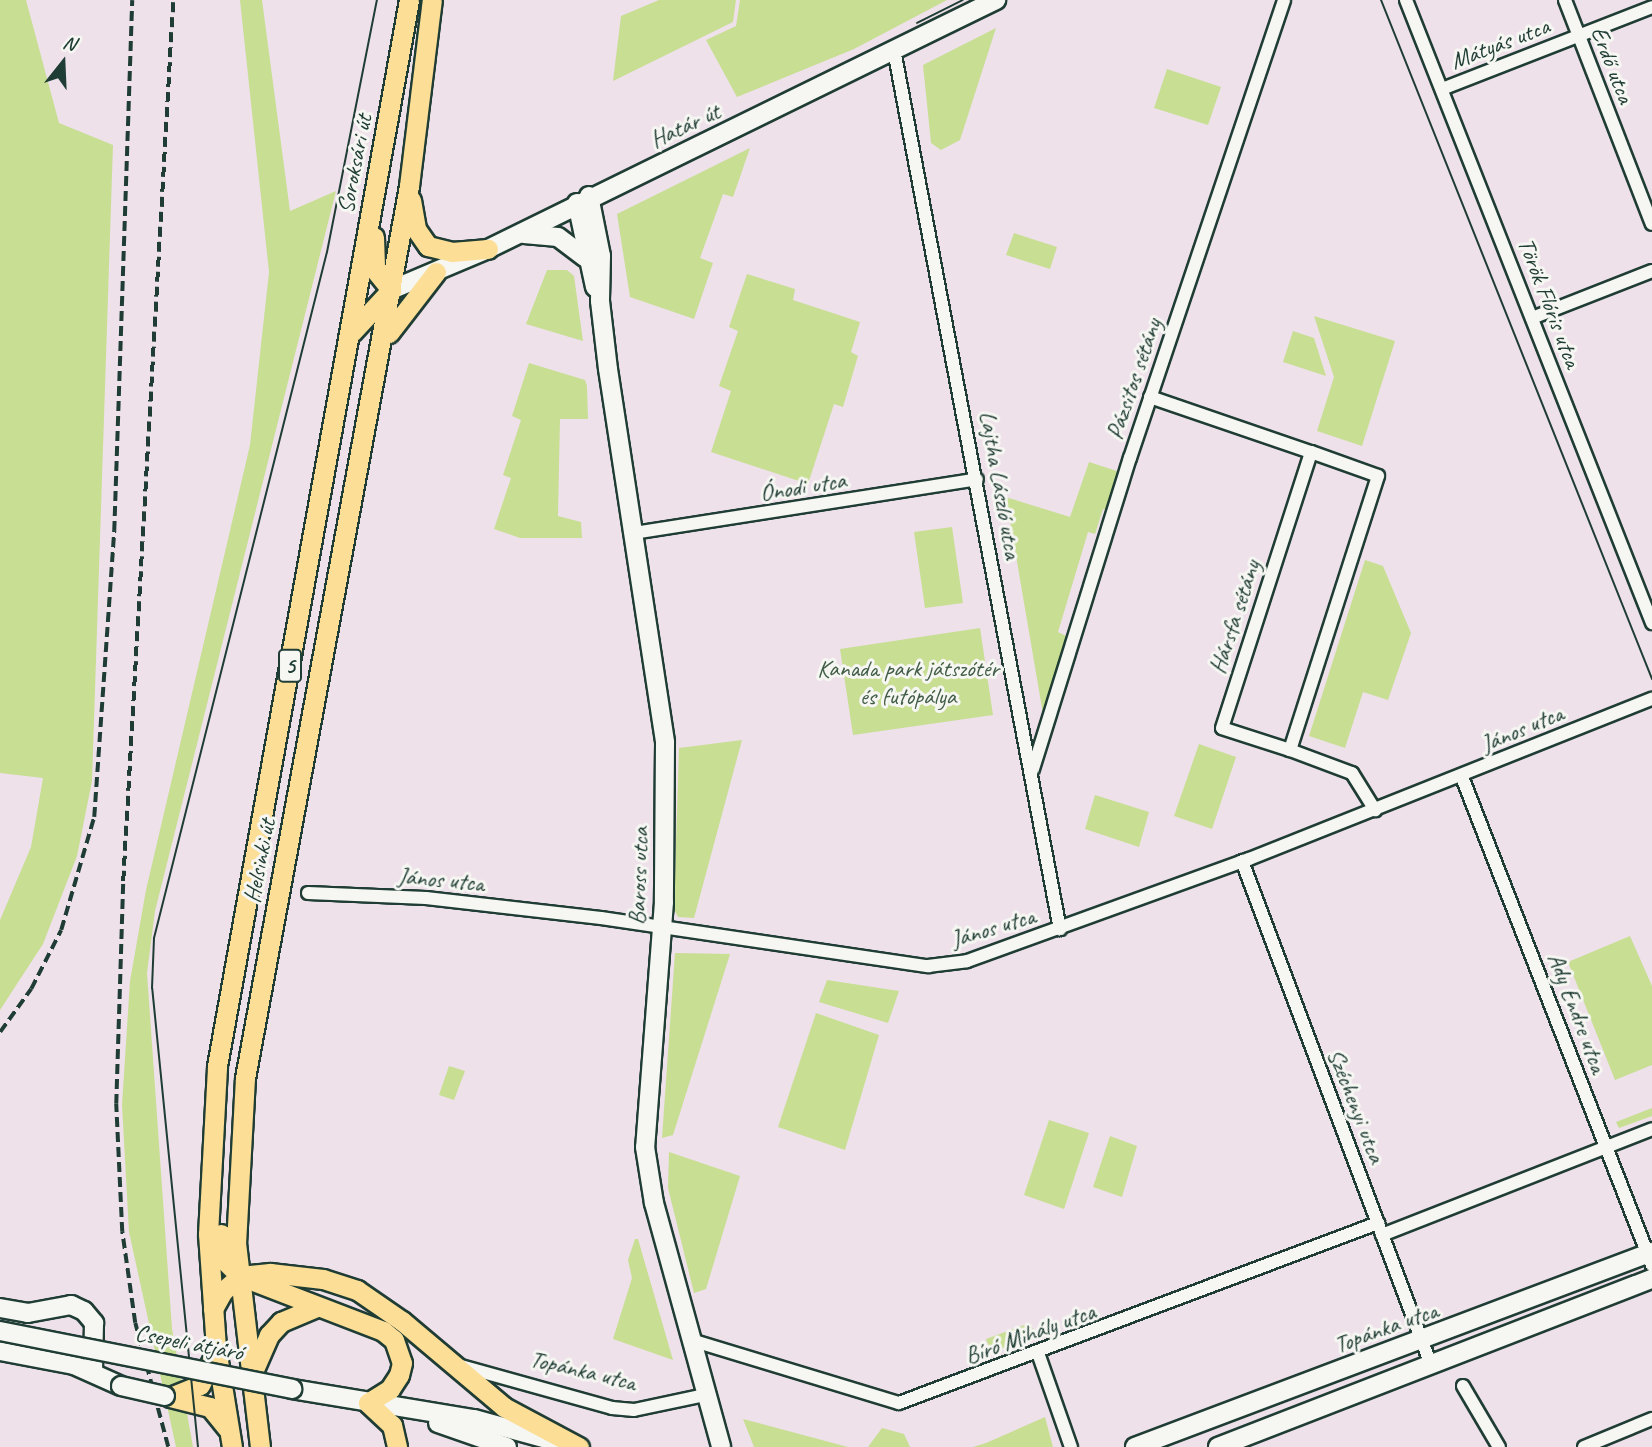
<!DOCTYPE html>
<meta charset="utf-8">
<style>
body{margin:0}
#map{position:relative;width:1652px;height:1447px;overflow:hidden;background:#eee1ea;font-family:Caveat,sans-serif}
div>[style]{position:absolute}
.green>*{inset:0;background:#c8de93}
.roads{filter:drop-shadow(2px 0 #1f3d34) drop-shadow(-2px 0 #1f3d34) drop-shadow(0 2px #1f3d34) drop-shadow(0 -2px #1f3d34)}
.street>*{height:12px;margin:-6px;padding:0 6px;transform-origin:6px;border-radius:6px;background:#f6f6f2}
.secondary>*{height:18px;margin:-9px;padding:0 9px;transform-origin:9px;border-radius:9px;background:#f6f6f2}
.primary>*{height:19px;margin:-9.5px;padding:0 9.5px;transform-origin:9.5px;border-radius:9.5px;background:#fcde96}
.tram>*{height:2px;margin:-1px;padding:0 1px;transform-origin:1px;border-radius:1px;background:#1f3d34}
.rail>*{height:3.5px;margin-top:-1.75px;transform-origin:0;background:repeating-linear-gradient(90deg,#1f3d34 0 10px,transparent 0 15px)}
.bridges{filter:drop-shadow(2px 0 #1f3d34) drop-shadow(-2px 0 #1f3d34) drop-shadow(0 2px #1f3d34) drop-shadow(0 -2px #1f3d34)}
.secondary-bridge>*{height:18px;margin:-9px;padding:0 9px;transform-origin:9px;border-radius:9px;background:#f6f6f2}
span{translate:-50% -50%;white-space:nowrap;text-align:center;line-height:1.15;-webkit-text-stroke:6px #f6f6f2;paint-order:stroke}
.shield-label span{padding:2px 5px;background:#f6f6f2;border:2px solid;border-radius:5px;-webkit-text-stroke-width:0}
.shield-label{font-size:23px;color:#1f3d34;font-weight:700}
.street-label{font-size:24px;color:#1f3d34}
.park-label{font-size:24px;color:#415d47}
.north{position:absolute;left:28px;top:28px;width:70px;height:70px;-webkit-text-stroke:5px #f6f6f2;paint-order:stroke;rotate:18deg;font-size:19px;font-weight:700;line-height:28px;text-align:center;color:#1f3d34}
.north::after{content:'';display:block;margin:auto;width:24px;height:32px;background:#1f3d34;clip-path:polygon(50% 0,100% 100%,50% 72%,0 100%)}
</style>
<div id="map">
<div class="green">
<div style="clip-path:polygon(0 0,26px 0,59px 123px,113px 145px,92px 781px,77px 856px,43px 944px,0 1010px,0 920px,31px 847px,43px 778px,0 773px)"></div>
<div style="clip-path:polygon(240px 0,262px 0,290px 211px,336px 191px,155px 911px,147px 973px,172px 1329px,193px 1447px,176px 1447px,129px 1232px,122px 1105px,130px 981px,146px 890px,250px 445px,269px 272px)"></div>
<div style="clip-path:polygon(659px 0,736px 0,733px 22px,613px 81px,621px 16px)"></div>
<div style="clip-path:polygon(740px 0,947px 0,854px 49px,737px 97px,706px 40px,736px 26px)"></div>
<div style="clip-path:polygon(996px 28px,960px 140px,941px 150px,931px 143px,923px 65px)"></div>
<div style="clip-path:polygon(1167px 69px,1221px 87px,1208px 125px,1154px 108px)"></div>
<div style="clip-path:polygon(750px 148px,733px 197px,723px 194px,700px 258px,713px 263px,694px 319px,630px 297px,617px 214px)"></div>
<div style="clip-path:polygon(1014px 233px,1057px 247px,1050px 269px,1006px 255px)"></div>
<div style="clip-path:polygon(547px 270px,567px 270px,574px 276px,583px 341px,526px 324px)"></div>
<div style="clip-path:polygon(747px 274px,795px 289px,793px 300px,860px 322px,851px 352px,858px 356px,843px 407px,834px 404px,808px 484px,711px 452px,731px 391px,719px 386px,738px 331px,729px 327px)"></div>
<div style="clip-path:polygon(1314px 316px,1395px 341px,1362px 446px,1317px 431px,1334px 377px)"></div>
<div style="clip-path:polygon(1293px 331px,1314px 338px,1326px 376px,1283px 362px)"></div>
<div style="clip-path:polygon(529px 363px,585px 380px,587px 386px,588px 419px,560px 419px,558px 516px,581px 522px,582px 538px,520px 538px,494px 529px,511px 478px,503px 475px,521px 420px,512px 416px)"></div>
<div style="clip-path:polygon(1089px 462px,1120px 472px,1108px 510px,1103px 509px,1095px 534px,1088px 532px,1058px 632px,1066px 636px,1043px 714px,1006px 497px,1070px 517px)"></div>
<div style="clip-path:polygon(952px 527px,963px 603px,925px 608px,914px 532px)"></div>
<div style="clip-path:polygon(1365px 560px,1383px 566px,1411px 633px,1388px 700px,1363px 692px,1345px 748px,1309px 736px)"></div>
<div style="clip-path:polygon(980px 628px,993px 715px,853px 735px,840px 649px)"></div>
<div style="clip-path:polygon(742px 740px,694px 918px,678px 917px,674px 909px,679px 748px)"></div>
<div style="clip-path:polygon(1199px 744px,1236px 757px,1212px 829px,1174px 816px)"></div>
<div style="clip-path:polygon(1095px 795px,1149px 812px,1139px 847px,1085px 829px)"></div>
<div style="clip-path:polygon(1630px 936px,1652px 986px,1652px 1065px,1615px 1080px,1568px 962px)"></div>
<div style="clip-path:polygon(675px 953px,730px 954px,673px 1135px,662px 1138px)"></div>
<div style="clip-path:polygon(827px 980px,899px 991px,888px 1023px,819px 1002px)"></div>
<div style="clip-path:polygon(816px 1013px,879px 1035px,845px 1150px,778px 1127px)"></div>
<div style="clip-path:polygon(449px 1066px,465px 1071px,454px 1100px,439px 1095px)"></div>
<div style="clip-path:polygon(1652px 1108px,1652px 1116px,1619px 1128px,1616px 1122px)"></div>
<div style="clip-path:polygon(1049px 1120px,1089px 1133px,1064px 1209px,1024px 1195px)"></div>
<div style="clip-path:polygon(1110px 1136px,1137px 1146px,1122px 1197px,1093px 1187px)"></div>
<div style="clip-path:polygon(669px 1152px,740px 1176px,706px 1289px,694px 1293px,668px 1188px)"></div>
<div style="clip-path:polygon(635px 1239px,638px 1239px,673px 1360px,613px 1339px,632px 1278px,628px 1260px)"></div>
<div style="clip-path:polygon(1030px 1323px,1036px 1336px,991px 1352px,986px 1339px)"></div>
<div style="clip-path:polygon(1045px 1417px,1053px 1447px,973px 1447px,986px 1443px)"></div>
<div style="clip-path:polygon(743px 1419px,848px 1447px,754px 1447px)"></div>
<div style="clip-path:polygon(882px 1428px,904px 1434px,910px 1447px,868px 1447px)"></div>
</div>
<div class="roads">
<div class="street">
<div style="left:1406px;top:0;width:670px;rotate:68.45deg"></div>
<div style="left:1565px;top:0;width:240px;rotate:68.8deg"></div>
<div style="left:894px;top:50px;width:895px;rotate:79.31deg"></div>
<div style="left:1442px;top:89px;width:225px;rotate:-21.3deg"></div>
<div style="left:1532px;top:318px;width:129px;rotate:-21.4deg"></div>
<div style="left:1150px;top:397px;width:170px;rotate:18.9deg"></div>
<div style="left:1311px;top:452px;width:71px;rotate:19.7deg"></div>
<div style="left:1378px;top:476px;width:288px;rotate:107.8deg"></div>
<div style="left:1290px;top:750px;width:71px;rotate:-162.1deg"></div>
<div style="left:1222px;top:728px;width:290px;rotate:-72.1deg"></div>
<div style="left:634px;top:533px;width:347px;rotate:-8.9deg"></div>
<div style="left:1290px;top:750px;width:66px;rotate:20.4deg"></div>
<div style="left:1352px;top:773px;width:44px;rotate:58.1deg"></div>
<div style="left:1033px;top:769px;width:326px;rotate:-72.7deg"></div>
<div style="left:1130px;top:458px;width:483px;rotate:-71.4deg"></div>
<div style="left:1462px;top:777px;width:524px;rotate:68.73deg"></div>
<div style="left:1242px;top:861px;width:538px;rotate:69.44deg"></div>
<div style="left:308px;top:893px;width:118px;rotate:2.4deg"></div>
<div style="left:426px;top:898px;width:176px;rotate:6.5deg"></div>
<div style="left:601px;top:918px;width:331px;rotate:8.4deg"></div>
<div style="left:928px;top:966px;width:39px;rotate:-7deg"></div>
<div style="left:967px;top:961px;width:300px;rotate:-19.9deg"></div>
<div style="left:1249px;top:859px;width:434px;rotate:-21.7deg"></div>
<div style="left:1382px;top:1235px;width:290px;rotate:-21.4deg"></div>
<div style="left:691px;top:1340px;width:217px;rotate:16.9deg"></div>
<div style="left:899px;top:1403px;width:512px;rotate:-20.6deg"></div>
<div style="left:1038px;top:1353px;width:100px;rotate:70.7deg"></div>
<div style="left:461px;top:1366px;width:157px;rotate:15.5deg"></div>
<div style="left:612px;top:1408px;width:22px;rotate:5deg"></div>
<div style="left:634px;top:1410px;width:73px;rotate:-11.9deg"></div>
<div style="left:1463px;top:1386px;width:71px;rotate:59.5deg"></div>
<div style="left:1584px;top:1447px;width:74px;rotate:-22.4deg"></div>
</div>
<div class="secondary">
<div style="left:589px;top:196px;width:61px;rotate:78.7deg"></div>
<div style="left:601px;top:256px;width:45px;rotate:91.3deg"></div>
<div style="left:600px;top:301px;width:68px;rotate:83.3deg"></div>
<div style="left:608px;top:369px;width:378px;rotate:81.3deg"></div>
<div style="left:665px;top:743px;width:159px;rotate:90.4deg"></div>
<div style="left:664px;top:902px;width:246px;rotate:94.4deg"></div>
<div style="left:645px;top:1147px;width:57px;rotate:80.9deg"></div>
<div style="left:654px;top:1203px;width:253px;rotate:74.6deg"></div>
<div style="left:577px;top:203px;width:86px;rotate:77.9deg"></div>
<div style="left:524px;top:234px;width:34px;rotate:5deg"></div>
<div style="left:558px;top:237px;width:34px;rotate:37deg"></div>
<div style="left:391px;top:290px;width:105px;rotate:-22.9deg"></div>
<div style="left:488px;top:249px;width:566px;rotate:-26.11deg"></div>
<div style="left:0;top:1308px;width:28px;rotate:10deg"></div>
<div style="left:28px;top:1313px;width:44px;rotate:-10.5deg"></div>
<div style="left:71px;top:1305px;width:14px;rotate:25deg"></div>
<div style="left:84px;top:1311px;width:16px;rotate:50deg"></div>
<div style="left:94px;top:1323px;width:49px;rotate:91.2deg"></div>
<div style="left:0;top:1351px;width:75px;rotate:10.7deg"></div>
<div style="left:74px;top:1365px;width:51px;rotate:24.1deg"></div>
<div style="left:292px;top:1389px;width:184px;rotate:9.4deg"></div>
<div style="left:474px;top:1419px;width:90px;rotate:15.4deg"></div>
<div style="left:438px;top:1423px;width:73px;rotate:19.2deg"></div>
<div style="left:1135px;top:1447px;width:553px;rotate:-20.67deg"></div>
<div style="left:1218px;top:1447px;width:465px;rotate:-21.2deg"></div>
</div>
<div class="primary">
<div style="left:411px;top:200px;width:29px;rotate:80deg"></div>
<div style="left:416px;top:229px;width:21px;rotate:55deg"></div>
<div style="left:428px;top:246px;width:25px;rotate:14deg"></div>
<div style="left:452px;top:252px;width:36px;rotate:-5deg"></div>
<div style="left:374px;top:237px;width:33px;rotate:88deg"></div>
<div style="left:375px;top:270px;width:26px;rotate:51deg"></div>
<div style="left:352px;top:332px;width:57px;rotate:-47.1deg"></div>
<div style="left:389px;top:333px;width:77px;rotate:-52.4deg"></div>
<div style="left:221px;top:1234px;width:24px;rotate:88deg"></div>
<div style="left:222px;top:1258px;width:25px;rotate:45deg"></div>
<div style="left:240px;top:1276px;width:153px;rotate:21deg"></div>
<div style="left:383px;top:1331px;width:14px;rotate:39deg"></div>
<div style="left:394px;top:1340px;width:24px;rotate:71deg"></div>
<div style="left:402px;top:1363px;width:12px;rotate:104deg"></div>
<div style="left:399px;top:1375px;width:17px;rotate:123deg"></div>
<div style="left:390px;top:1389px;width:26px;rotate:148deg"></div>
<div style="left:368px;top:1403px;width:33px;rotate:43deg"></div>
<div style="left:392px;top:1425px;width:23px;rotate:77deg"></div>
<div style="left:213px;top:1309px;width:21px;rotate:-61deg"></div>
<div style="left:223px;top:1291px;width:23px;rotate:-41deg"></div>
<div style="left:240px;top:1276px;width:30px;rotate:-6deg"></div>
<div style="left:270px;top:1273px;width:53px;rotate:6.5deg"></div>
<div style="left:323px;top:1279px;width:36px;rotate:18deg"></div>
<div style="left:357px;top:1290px;width:55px;rotate:34.6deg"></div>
<div style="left:402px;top:1321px;width:133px;rotate:40.1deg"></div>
<div style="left:504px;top:1407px;width:85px;rotate:28.1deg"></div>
<div style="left:252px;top:1374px;width:43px;rotate:-66.4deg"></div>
<div style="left:269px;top:1335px;width:18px;rotate:-47deg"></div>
<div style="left:281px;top:1322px;width:38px;rotate:-23deg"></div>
<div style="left:170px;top:1397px;width:41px;rotate:14deg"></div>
<div style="left:210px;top:1407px;width:27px;rotate:51deg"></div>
<div style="left:170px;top:1397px;width:32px;rotate:-22deg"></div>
<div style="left:200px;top:1385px;width:32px;rotate:-64deg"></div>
<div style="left:232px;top:1447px;width:100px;rotate:-99.2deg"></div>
<div style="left:216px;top:1348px;width:114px;rotate:-94deg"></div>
<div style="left:208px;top:1234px;width:168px;rotate:-86.9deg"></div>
<div style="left:217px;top:1066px;width:1083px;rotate:-79.79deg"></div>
<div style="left:260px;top:1447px;width:204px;rotate:-96.7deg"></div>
<div style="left:236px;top:1244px;width:166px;rotate:-86.9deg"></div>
<div style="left:245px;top:1078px;width:907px;rotate:-79.58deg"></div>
<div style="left:409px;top:186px;width:187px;rotate:-83deg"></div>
</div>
</div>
<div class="tram">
<div style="left:1381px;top:0;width:731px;rotate:68.24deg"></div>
<div style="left:917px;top:23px;width:51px;rotate:-26.6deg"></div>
<div style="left:198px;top:1447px;width:461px;rotate:-95.7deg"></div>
<div style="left:152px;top:988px;width:50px;rotate:-87.7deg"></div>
<div style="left:154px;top:938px;width:707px;rotate:-75.85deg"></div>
<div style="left:327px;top:252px;width:257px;rotate:-78.8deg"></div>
</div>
<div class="rail">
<div style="left:0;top:1032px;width:53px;rotate:-54.2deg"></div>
<div style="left:31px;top:989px;width:66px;rotate:-63deg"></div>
<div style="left:61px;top:930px;width:118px;rotate:-73.7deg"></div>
<div style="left:94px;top:817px;width:287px;rotate:-86deg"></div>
<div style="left:114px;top:531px;width:531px;rotate:-88.06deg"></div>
<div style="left:168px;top:1447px;width:128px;rotate:-104.9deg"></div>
<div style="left:135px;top:1323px;width:92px;rotate:-98.1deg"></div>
<div style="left:122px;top:1232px;width:128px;rotate:-92.7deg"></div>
<div style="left:116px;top:1104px;width:223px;rotate:-88.2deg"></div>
<div style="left:123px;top:881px;width:882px;rotate:-86.75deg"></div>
</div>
<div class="bridges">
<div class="secondary-bridge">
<div style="left:0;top:1331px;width:298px;rotate:11.2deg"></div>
<div style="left:121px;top:1386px;width:45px;rotate:12.8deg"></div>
</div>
</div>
<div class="shield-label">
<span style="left:290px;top:666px">5</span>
</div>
<div class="street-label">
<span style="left:1500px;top:44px;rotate:-21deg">Mátyás utca</span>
<span style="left:1612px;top:65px;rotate:69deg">Erdő utca</span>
<span style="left:685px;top:126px;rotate:-25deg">Határ út</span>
<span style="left:355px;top:164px;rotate:-79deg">Soroksári út</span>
<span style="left:1549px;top:303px;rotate:69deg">Török Flóris utca</span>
<span style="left:1134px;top:379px;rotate:-71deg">Pázsitos sétány</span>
<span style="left:1000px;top:485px;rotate:80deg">Lajtha László utca</span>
<span style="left:803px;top:487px;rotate:-9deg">Ónodi utca</span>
<span style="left:1235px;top:617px;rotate:-72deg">Hársfa sétány</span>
<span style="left:1522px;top:729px;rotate:-23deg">János utca</span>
<span style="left:260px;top:861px;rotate:-79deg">Helsinki út</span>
<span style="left:639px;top:876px;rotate:-88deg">Baross utca</span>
<span style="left:441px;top:880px;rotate:5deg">János utca</span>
<span style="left:993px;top:928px;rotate:-17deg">János utca</span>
<span style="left:1577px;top:1013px;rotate:69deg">Ady Endre utca</span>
<span style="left:1356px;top:1106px;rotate:69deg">Széchenyi utca</span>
<span style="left:1386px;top:1328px;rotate:-20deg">Topánka utca</span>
<span style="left:1030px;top:1334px;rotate:-20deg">Bíró Mihály utca</span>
<span style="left:189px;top:1343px;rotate:11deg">Csepeli átjáró</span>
<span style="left:583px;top:1371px;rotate:13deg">Topánka utca</span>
</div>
<div class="park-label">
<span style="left:908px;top:683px">Kanada park játszótér<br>és futópálya</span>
</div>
<div class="north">N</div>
</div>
